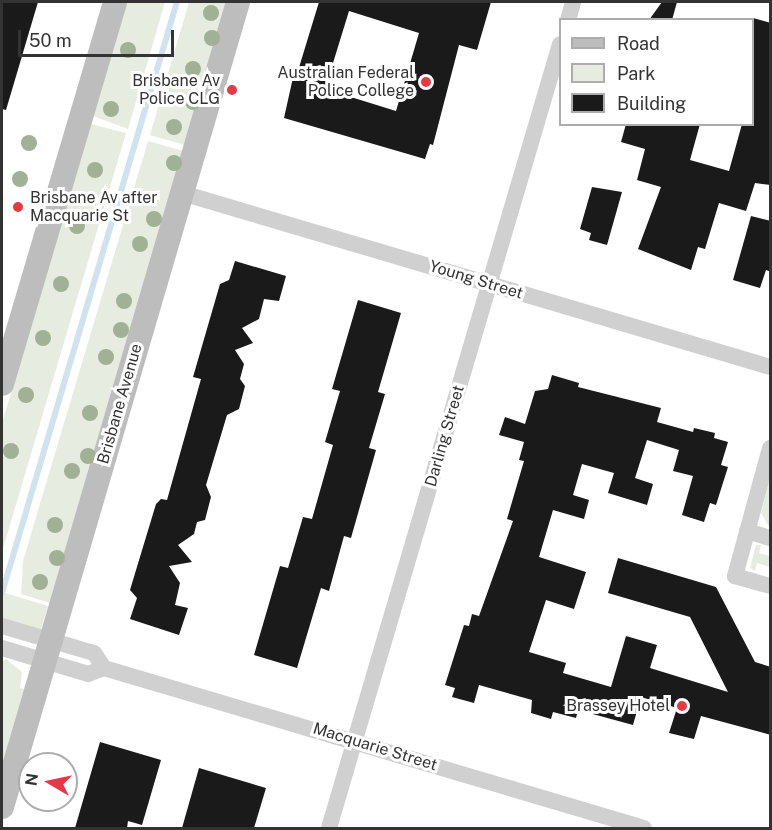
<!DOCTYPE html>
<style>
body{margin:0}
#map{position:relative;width:772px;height:830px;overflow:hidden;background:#fff;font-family:"Public Sans",sans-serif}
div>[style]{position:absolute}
.green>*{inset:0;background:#e6ecdf}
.stream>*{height:6px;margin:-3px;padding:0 3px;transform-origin:3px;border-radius:3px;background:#cfe2ee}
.building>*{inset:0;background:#1a1a1a}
.minor>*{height:16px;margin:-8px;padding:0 8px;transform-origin:8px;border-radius:8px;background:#d0d0d0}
.secondary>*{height:24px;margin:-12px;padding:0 12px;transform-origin:12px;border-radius:12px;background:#bdbdbd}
.trees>*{width:16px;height:16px;margin:-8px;border-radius:50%;background:#a2b095}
.dots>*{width:16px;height:16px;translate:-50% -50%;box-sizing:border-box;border:3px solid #fff;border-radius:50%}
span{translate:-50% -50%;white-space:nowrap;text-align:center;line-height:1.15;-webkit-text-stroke:6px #fff;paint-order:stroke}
.poi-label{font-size:16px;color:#333}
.right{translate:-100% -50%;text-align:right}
.left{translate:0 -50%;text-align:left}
.street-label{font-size:16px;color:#333}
.frame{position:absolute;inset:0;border:3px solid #333;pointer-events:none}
.legend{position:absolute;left:559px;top:18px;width:195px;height:108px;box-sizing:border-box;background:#fff;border:2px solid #adadad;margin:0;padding:8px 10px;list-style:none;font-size:18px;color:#333}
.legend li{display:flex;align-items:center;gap:12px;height:30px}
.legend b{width:30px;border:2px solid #adadad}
.north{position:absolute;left:18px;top:752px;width:60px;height:60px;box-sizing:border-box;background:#fff;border:2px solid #adadad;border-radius:50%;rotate:279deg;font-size:16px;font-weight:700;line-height:24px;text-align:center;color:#333}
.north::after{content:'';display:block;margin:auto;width:21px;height:27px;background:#e63946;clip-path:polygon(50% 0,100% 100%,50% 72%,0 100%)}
.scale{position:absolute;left:18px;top:30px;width:156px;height:27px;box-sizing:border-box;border:3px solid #333;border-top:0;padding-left:8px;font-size:18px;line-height:21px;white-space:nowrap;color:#333;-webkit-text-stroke:4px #fff;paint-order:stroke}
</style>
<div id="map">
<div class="green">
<div style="clip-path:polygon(127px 2px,165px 2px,128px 129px,93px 116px)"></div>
<div style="clip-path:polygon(189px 2px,228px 2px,185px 145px,150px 135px)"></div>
<div style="clip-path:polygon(91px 124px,126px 133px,2px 552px,2px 423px)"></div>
<div style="clip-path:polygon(148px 141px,183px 151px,50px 603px,21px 594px,23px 561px)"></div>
<div style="clip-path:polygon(770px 477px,770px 528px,761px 513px)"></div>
<div style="clip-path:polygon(756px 545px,761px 545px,759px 553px,770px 556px,770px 567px,757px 563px,755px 571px,750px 568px)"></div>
<div style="clip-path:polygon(2px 592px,48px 606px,41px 629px,2px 622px)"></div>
<div style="clip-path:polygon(6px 659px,22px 672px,20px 688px,24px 689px,2px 765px,2px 662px)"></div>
</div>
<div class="stream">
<div style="left:2px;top:593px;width:616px;rotate:-73.51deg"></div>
</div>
<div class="building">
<div style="clip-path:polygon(2px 2px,38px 2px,6px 110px,2px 109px)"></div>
<div style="clip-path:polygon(evenodd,319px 2px,491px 2px,477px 50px,459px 45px,433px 145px,430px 144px,425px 159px,284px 118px,294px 73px,297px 74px,319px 2px,349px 11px,419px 33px,396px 111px,325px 89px,349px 11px)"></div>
<div style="clip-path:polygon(662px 2px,677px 2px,672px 20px,649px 20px)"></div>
<div style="clip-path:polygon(753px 18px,771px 23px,771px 185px,755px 183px,746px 211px,719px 203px,705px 249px,698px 247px,691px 270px,638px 249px,661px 187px,637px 180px,645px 149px,621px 142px,626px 124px,700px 124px,690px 160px,729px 171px,742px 124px,753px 124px)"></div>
<div style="clip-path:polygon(592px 187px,622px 192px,607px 245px,589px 240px,591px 233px,580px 229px)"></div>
<div style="clip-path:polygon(751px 216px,771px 221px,771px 272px,766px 270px,760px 288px,733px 280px)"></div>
<div style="clip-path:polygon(235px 261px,286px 276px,279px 301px,264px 299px,259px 319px,242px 328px,253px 343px,235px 350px,244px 364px,240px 379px,245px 386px,239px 409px,227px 415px,206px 485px,211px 497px,205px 520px,197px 522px,194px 534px,178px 545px,192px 562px,169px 566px,180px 583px,175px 605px,188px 608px,179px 635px,130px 619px,137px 598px,130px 590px,156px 504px,161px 499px,167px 500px,201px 379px,193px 377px,220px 284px,229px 280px)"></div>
<div style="clip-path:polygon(358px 300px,401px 313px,378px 392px,385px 394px,369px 448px,376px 450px,351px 538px,344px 536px,329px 591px,321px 588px,297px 668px,254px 655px,280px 566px,288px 568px,303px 517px,312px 519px,333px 445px,325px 442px,340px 391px,332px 389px)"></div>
<div style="clip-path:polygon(552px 375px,579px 383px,578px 387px,661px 408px,657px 422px,693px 432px,694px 428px,715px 433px,714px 438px,728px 442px,721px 465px,728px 467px,716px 505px,710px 503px,704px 522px,682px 515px,693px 476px,673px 471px,679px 450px,647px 440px,635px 478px,653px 484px,647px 505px,608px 493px,614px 473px,582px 464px,573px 495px,589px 500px,584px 519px,553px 510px,539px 557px,586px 572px,574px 609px,546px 600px,529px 652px,566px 663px,563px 673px,611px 687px,626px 636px,657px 645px,650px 668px,728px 692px,690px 617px,608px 593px,618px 558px,716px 587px,755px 662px,771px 667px,771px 735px,701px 716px,694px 739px,669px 733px,677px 708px,641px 697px,633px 725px,578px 710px,576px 718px,553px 712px,551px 719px,531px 713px,532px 700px,479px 685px,474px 703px,452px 697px,455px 688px,445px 685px,464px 625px,469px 626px,472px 614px,479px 616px,513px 521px,507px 519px,524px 461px,519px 460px,524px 442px,499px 435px,505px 417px,525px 424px,535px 391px,548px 389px)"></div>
<div style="clip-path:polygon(100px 742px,161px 760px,142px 825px,128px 821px,127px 828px,75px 828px)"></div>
<div style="clip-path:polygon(199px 768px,266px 788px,254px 828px,182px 828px)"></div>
</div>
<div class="minor">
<div style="left:568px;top:20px;width:19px;rotate:-74deg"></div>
<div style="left:182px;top:193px;width:613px;rotate:16.48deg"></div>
<div style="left:770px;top:448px;width:133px;rotate:105.3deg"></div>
<div style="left:735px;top:576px;width:36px;rotate:16deg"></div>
<div style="left:747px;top:531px;width:24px;rotate:17deg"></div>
<div style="left:2px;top:626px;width:96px;rotate:16.4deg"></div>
<div style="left:94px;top:653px;width:18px;rotate:56deg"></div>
<div style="left:2px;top:648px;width:90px;rotate:16.8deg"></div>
<div style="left:88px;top:674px;width:17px;rotate:-21deg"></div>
<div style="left:104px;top:668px;width:563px;rotate:16.5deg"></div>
<div style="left:329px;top:828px;width:817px;rotate:-73.58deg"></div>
</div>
<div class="secondary">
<div style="left:2px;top:384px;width:398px;rotate:-73.5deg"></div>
<div style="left:2px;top:807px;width:839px;rotate:-73.66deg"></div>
</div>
<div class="trees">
<div style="left:211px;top:13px"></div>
<div style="left:212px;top:38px"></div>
<div style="left:128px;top:50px"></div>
<div style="left:193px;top:69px"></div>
<div style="left:193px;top:102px"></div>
<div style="left:111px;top:109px"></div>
<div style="left:174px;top:127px"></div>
<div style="left:29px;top:143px"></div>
<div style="left:174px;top:163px"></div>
<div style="left:95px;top:170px"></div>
<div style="left:20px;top:179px"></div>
<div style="left:154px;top:219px"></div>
<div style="left:77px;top:226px"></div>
<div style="left:140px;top:244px"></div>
<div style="left:61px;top:284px"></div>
<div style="left:124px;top:301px"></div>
<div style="left:121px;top:330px"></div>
<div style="left:43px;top:338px"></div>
<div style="left:106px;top:357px"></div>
<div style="left:26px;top:395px"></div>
<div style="left:90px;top:413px"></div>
<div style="left:11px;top:451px"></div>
<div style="left:88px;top:456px"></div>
<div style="left:72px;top:471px"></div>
<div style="left:55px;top:525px"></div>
<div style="left:57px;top:558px"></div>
<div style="left:40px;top:582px"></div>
</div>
<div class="dots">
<div style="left:426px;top:82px;background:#e63946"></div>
<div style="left:232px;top:90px;background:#e63946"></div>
<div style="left:18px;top:207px;background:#e63946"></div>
<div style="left:682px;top:706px;background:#e63946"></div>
</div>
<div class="poi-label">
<span class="right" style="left:414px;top:82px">Australian Federal<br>Police College</span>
<span class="right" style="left:220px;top:90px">Brisbane Av<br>Police CLG</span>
<span class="left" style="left:30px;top:207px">Brisbane Av after<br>Macquarie St</span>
<span class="right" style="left:670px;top:706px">Brassey Hotel</span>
</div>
<div class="street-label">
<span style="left:476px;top:280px;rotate:17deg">Young Street</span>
<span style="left:120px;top:404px;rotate:-74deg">Brisbane Avenue</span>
<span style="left:445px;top:436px;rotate:-74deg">Darling Street</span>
<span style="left:375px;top:747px;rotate:17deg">Macquarie Street</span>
</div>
<div class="frame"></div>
<ul class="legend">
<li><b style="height:8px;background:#bdbdbd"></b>Road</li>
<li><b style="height:16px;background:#e6ecdf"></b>Park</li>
<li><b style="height:16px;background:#1a1a1a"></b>Building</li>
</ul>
<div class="north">N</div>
<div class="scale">50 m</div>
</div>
